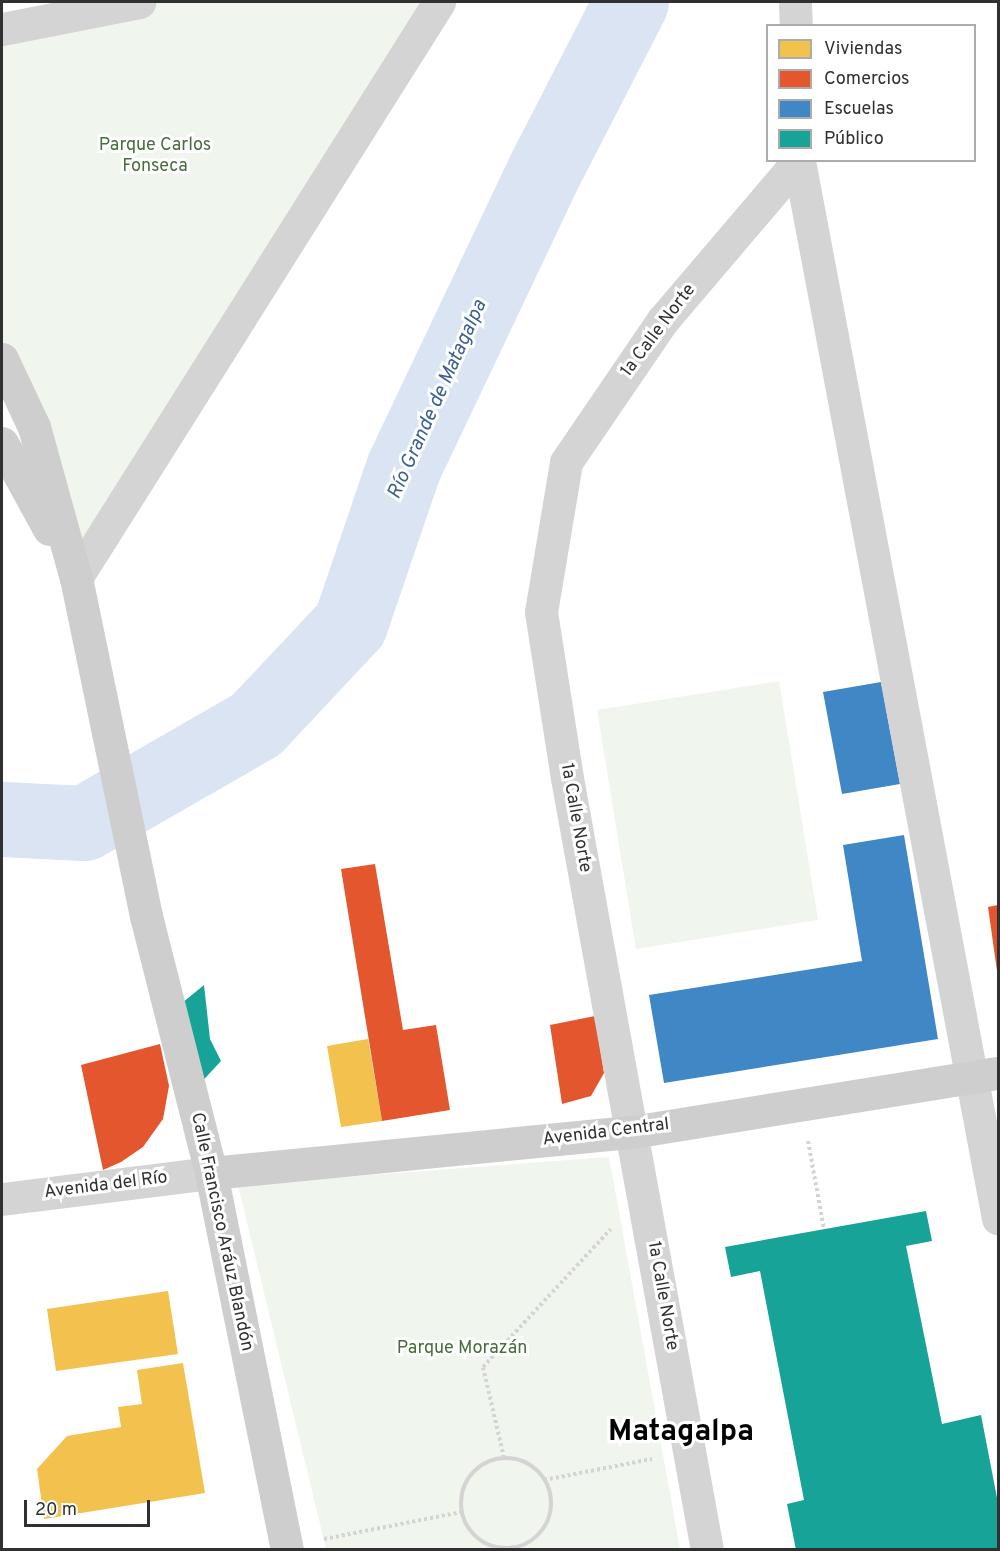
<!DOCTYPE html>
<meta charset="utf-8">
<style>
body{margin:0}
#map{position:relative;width:1000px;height:1551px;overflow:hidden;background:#fff;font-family:Overpass,sans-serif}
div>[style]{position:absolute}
.green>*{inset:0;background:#f0f5ed}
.homes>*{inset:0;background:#f2c14e}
.shops>*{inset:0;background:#e4572e}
.schools>*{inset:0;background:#3f88c5}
.public>*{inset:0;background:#17a398}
.river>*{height:75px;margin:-37.5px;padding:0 37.5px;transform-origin:37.5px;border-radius:37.5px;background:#dae4f2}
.path>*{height:4px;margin-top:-2px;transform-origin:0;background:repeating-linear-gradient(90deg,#d4d4d4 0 3px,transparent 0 6px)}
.path>.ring{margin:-2px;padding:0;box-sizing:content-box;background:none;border:4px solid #d4d4d4;border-radius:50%}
.street>*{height:33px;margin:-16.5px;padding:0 16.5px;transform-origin:16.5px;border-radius:16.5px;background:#d4d4d4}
.secondary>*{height:33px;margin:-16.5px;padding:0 16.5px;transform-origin:16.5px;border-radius:16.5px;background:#cecece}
span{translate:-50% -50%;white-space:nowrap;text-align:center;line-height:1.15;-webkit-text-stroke:6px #fff;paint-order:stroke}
.park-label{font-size:18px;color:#496c3d}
.street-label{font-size:18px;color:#303030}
.water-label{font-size:20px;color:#3d6093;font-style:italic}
.town-label{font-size:30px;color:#000;font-weight:700}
.frame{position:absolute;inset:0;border:3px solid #303030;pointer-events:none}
.legend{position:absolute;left:766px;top:24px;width:210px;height:138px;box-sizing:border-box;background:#fff;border:2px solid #acacac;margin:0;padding:8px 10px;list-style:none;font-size:18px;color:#303030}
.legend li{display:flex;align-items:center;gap:12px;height:30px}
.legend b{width:30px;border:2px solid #acacac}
.scale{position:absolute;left:24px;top:1500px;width:126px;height:27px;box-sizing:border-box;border:3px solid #303030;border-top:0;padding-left:8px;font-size:18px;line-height:21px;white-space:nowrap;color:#303030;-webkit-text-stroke:4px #fff;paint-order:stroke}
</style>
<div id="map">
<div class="green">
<div style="clip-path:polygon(139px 2px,430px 2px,76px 578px,2px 359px,2px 29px)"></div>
<div style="clip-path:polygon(779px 681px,818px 920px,636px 949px,597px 710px)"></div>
<div style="clip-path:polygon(609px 1157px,680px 1549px,326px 1549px,238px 1185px)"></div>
</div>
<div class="homes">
<div style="clip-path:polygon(368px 1039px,382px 1121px,341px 1127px,327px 1046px)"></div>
<div style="clip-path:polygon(168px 1291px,178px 1354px,56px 1371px,47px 1309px)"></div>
<div style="clip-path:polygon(183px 1363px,205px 1493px,44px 1519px,37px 1469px,67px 1436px,121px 1427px,118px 1407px,142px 1404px,137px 1370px)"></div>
</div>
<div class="shops">
<div style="clip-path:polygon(375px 864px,403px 1030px,436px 1025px,450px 1110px,382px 1121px,341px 869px)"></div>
<div style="clip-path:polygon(998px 905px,998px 971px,997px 971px,988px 907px)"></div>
<div style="clip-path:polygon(595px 1016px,604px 1073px,591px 1096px,562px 1104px,550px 1025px)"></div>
<div style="clip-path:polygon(160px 1044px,169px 1086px,163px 1119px,143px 1147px,121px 1162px,103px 1170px,81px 1065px)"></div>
</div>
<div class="schools">
<div style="clip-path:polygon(881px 682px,900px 784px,842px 794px,823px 692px)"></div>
<div style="clip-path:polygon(904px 835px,938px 1039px,664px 1083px,649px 995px,862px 961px,843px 845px)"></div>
</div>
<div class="public">
<div style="clip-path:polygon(204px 985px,210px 1039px,221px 1061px,196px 1088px,176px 1008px)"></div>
<div style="clip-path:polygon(926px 1211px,932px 1241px,906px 1246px,942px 1424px,981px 1415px,998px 1503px,998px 1550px,796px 1550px,787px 1504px,804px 1500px,760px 1271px,731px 1277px,725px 1247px)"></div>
</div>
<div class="river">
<div style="left:2px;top:819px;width:82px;rotate:2.8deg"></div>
<div style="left:84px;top:823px;width:198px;rotate:-29.9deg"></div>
<div style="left:256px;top:724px;width:137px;rotate:-46.8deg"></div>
<div style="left:350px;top:624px;width:165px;rotate:-71.2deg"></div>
<div style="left:403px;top:468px;width:331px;rotate:-64.6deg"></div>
<div style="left:545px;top:169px;width:188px;rotate:-62.8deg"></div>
</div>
<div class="path">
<div style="left:808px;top:1141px;width:89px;rotate:79.7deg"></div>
<div style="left:504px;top:1458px;width:93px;rotate:-103deg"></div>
<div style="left:483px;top:1367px;width:188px;rotate:-47.2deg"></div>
<div class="ring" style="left:461px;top:1458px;width:86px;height:86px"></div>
<div style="left:544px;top:1480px;width:110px;rotate:-11deg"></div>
<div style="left:324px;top:1539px;width:141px;rotate:-11.1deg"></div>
</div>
<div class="street">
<div style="left:795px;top:2px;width:24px;rotate:88deg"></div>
<div style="left:2px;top:29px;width:140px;rotate:-11.1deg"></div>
<div style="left:799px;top:161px;width:1076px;rotate:79.34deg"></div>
<div style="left:76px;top:578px;width:681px;rotate:-57.78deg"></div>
<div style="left:2px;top:1199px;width:211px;rotate:-7.1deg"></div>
<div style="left:707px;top:1550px;width:785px;rotate:-100.28deg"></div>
<div style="left:567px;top:778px;width:168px;rotate:-98.9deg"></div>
<div style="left:541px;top:612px;width:152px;rotate:-80.5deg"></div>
<div style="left:566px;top:462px;width:172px;rotate:-55.7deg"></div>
<div style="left:663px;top:320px;width:210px;rotate:-49.6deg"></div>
</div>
<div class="secondary">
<div style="left:2px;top:359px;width:75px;rotate:64.8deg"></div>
<div style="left:34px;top:427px;width:157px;rotate:74.5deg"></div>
<div style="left:76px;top:578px;width:345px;rotate:78.3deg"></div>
<div style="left:146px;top:916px;width:265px;rotate:75.8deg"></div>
<div style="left:211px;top:1173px;width:385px;rotate:78.6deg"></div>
<div style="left:2px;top:443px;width:98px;rotate:61.3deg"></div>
<div style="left:211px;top:1173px;width:423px;rotate:-5.6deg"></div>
<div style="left:632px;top:1132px;width:371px;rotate:-9.2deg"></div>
</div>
<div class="park-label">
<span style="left:155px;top:157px">Parque Carlos<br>Fonseca</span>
<span style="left:462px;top:1349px">Parque Morazán</span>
</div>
<div class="street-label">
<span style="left:659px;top:331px;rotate:-53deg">1a Calle Norte</span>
<span style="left:575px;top:818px;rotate:80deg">1a Calle Norte</span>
<span style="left:606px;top:1133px;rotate:-7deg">Avenida Central</span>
<span style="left:106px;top:1186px;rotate:-7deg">Avenida del Río</span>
<span style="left:221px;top:1232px;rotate:78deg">Calle Francisco Aráuz Blandón</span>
<span style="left:662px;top:1296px;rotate:80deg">1a Calle Norte</span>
</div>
<div class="water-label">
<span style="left:438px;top:400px;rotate:-66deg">Río Grande de Matagalpa</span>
</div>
<div class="town-label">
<span style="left:681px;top:1433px">Matagalpa</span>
</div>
<div class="frame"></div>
<ul class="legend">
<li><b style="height:16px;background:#f2c14e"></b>Viviendas</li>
<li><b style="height:16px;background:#e4572e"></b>Comercios</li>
<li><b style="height:16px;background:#3f88c5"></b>Escuelas</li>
<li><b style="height:16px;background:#17a398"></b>Público</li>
</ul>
<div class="scale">20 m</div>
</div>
